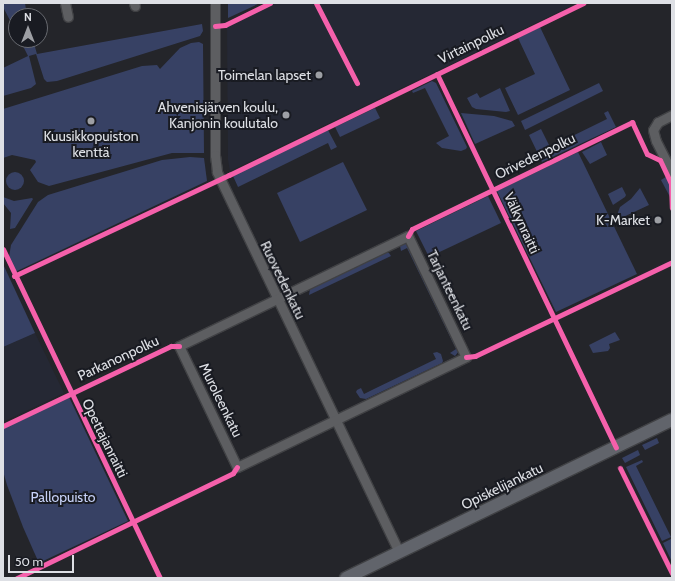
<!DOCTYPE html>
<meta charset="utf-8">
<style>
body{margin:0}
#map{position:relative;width:675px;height:581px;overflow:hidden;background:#24252a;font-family:Cabin,sans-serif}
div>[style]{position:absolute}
.built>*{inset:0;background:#252834}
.green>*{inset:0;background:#374164}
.round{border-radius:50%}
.roads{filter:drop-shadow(1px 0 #404144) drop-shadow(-1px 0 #404144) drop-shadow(0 1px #404144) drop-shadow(0 -1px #404144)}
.minor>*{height:9px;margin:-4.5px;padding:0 4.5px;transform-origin:4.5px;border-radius:4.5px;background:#5d5e61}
.major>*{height:12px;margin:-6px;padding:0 6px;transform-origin:6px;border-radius:6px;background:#61646b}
.cycleway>*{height:5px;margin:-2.5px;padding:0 2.5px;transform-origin:2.5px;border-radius:2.5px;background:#f560ab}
.dots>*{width:11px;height:11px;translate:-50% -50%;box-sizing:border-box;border:2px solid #191b22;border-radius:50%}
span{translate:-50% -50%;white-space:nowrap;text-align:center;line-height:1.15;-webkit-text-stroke:4px #191b22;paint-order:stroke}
.street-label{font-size:14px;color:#dee0e5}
.poi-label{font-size:14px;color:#dee0e5}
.right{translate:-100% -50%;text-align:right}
.park-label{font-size:14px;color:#c7d2f8}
.frame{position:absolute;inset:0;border:4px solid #dee0e5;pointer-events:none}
.north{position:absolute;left:8px;top:8px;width:40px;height:40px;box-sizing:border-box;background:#191b22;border:1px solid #686a70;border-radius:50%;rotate:0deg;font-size:11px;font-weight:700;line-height:16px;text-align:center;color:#dee0e5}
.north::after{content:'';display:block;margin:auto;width:14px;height:18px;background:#9d9fa4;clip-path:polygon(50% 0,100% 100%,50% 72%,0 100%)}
.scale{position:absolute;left:8px;top:555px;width:66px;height:18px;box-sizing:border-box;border:2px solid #dee0e5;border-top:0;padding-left:5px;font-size:12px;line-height:14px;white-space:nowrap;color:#dee0e5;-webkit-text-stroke:3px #191b22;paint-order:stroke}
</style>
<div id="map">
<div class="built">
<div style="clip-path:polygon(275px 3px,569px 3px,571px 6px,230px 171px,228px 160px,227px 26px)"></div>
<div style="clip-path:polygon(35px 333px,64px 393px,3px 422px,3px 347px)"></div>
</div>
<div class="green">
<div style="clip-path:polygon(3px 3px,25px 3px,27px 16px,16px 16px,16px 32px,3px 7px)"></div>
<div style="clip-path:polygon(228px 3px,260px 3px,228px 18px)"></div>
<div style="clip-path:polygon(202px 24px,203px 31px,200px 36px,57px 81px,47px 82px,44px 79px,36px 54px,29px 56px,36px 84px,31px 88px,3px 96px,3px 68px,28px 56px,20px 40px,33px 40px,37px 54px)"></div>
<div style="clip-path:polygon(540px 27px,570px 90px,518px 115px,505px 88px,535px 74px,518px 38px)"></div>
<div style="clip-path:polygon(199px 42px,203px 44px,204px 153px,172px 153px,49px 186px,38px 182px,30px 170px,36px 162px,35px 160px,12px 155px,3px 158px,3px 109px,142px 66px,157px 65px,160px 69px,180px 48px,191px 43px)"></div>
<div style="clip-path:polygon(432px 81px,436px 83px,467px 147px,466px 149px,461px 151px,442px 148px,436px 143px,449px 136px,425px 88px,413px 93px,412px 91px)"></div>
<div style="clip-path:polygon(599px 83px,603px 91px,525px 130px,521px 121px)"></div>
<div style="clip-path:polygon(500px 88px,510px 111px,506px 112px,476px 109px,472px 107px,467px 98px,477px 93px,480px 98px)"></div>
<div style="clip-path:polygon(375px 108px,380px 118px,340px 137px,335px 127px)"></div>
<div style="clip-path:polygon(608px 111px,616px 127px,542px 162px,529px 135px,541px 129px,550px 147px,607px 119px,604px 113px)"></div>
<div style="clip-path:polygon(461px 113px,494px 116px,512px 121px,515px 126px,475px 144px)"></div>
<div style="clip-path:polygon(328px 130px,337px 147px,331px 150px,328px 143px,238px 187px,233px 176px)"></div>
<div style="clip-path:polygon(601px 142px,607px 155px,590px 164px,582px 152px)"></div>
<div style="clip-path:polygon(578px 152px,637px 274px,556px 312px,497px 191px)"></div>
<div style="clip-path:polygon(190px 157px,204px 158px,207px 181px,15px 272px,9px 257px,11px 245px,38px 202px,48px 195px,162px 160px)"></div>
<div style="clip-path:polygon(343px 162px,367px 210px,300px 242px,277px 193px)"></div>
<div class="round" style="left:6px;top:172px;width:18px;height:18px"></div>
<div style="clip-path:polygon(666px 177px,670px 184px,670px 197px,661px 180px)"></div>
<div style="clip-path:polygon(622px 187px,626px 195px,625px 197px,613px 205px,608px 194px)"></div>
<div style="clip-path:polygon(640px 188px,649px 205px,619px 219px,617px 215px,620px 207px,631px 199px)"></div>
<div style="clip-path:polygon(488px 196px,501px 223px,429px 257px,416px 231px)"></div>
<div style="clip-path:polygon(3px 197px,14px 201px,32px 198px,33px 199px,15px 228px,10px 229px,11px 213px,3px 203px)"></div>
<div style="clip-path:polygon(403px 243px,407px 244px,459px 351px,455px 356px,450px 353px,456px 349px,407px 248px,401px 251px,400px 246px)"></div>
<div style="clip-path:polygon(384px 252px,389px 253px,391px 256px,309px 295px,310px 289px)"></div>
<div style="clip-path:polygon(3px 264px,35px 333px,3px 347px)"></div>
<div style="clip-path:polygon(615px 332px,620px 340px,609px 344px,610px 348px,608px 351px,593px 353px,589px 345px)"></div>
<div style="clip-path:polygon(437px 352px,441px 354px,443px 361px,442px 363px,366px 399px,360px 398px,356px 392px,357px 390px,361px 388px,364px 394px,374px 389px,436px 359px,433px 353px)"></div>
<div style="clip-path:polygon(69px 397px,128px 521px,41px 562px,38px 561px,23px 527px,7px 485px,3px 471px,3px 429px)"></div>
<div style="clip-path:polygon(657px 438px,659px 443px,645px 450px,642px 445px)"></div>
<div style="clip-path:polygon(638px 450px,640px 455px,625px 463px,622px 458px)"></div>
<div style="clip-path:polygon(642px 460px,643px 462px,636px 466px,671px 537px,662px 541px,626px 467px)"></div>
<div style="clip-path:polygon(671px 539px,672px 540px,672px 562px,663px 543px)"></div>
</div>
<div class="roads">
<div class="minor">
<div style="left:65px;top:3px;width:14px;rotate:78deg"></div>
<div style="left:134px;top:3px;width:3px;rotate:72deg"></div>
<div style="left:215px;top:3px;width:152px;rotate:90deg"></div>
<div style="left:215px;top:155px;width:17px;rotate:83deg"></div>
<div style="left:217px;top:172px;width:421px;rotate:64.4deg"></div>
<div style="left:672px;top:115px;width:16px;rotate:153deg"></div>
<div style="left:658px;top:122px;width:9px;rotate:122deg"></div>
<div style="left:653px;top:130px;width:11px;rotate:75deg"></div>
<div style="left:656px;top:141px;width:35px;rotate:63deg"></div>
<div style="left:408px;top:236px;width:134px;rotate:64.4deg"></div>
<div style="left:466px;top:357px;width:254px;rotate:154.3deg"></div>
<div style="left:237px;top:467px;width:134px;rotate:-115.6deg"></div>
<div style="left:179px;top:346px;width:254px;rotate:-25.7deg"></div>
</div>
<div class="major">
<div style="left:346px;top:578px;width:362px;rotate:-25.9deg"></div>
</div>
</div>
<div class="cycleway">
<div style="left:316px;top:3px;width:90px;rotate:62.9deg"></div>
<div style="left:215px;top:26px;width:10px;rotate:-6deg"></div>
<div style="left:225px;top:25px;width:50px;rotate:-26.1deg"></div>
<div style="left:437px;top:74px;width:414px;rotate:64.4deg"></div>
<div style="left:408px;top:236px;width:8px;rotate:-60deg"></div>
<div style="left:412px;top:229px;width:245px;rotate:-25.9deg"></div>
<div style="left:632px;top:122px;width:35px;rotate:65deg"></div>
<div style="left:647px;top:154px;width:14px;rotate:25deg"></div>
<div style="left:660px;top:160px;width:26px;rotate:65deg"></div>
<div style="left:671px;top:184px;width:24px;rotate:88deg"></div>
<div style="left:3px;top:249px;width:365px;rotate:64.5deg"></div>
<div style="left:14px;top:276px;width:238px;rotate:-25.2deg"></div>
<div style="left:229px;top:175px;width:394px;rotate:-25.9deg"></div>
<div style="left:466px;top:357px;width:9px;rotate:-6deg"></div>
<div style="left:475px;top:356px;width:218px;rotate:-25.5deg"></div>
<div style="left:3px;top:426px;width:186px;rotate:-25.5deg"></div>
<div style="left:171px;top:346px;width:8px"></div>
<div style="left:620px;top:468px;width:117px;rotate:63.7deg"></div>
<div style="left:17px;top:578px;width:240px;rotate:-25.9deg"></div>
<div style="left:233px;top:473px;width:7px;rotate:-56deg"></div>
</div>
<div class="dots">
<div style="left:319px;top:75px;background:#9d9fa4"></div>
<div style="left:286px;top:115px;background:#9d9fa4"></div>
<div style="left:91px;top:121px;background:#9d9fa4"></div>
<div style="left:658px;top:220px;background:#9d9fa4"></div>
</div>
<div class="street-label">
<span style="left:471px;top:44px;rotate:-26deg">Virtainpolku</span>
<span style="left:535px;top:156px;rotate:-26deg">Orivedenpolku</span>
<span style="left:522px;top:223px;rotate:65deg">Välkynraitti</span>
<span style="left:283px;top:280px;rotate:64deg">Ruovedenkatu</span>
<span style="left:450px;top:290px;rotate:64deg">Tarjanteenkatu</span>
<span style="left:118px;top:358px;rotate:-25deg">Parkanonpolku</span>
<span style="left:221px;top:400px;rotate:64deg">Muroleenkatu</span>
<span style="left:105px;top:438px;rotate:64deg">Opettajanraitti</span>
<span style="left:502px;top:486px;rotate:-26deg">Opiskelijankatu</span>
</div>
<div class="poi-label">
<span class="right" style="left:311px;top:75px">Toimelan lapset</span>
<span class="right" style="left:278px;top:115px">Ahvenisjärven koulu,<br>Kanjonin koulutalo</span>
<span style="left:91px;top:144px">Kuusikkopuiston<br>kenttä</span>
<span class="right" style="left:650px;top:220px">K-Market</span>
</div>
<div class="park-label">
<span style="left:63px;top:497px">Pallopuisto</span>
</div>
<div class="frame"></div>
<div class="north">N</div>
<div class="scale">50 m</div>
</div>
